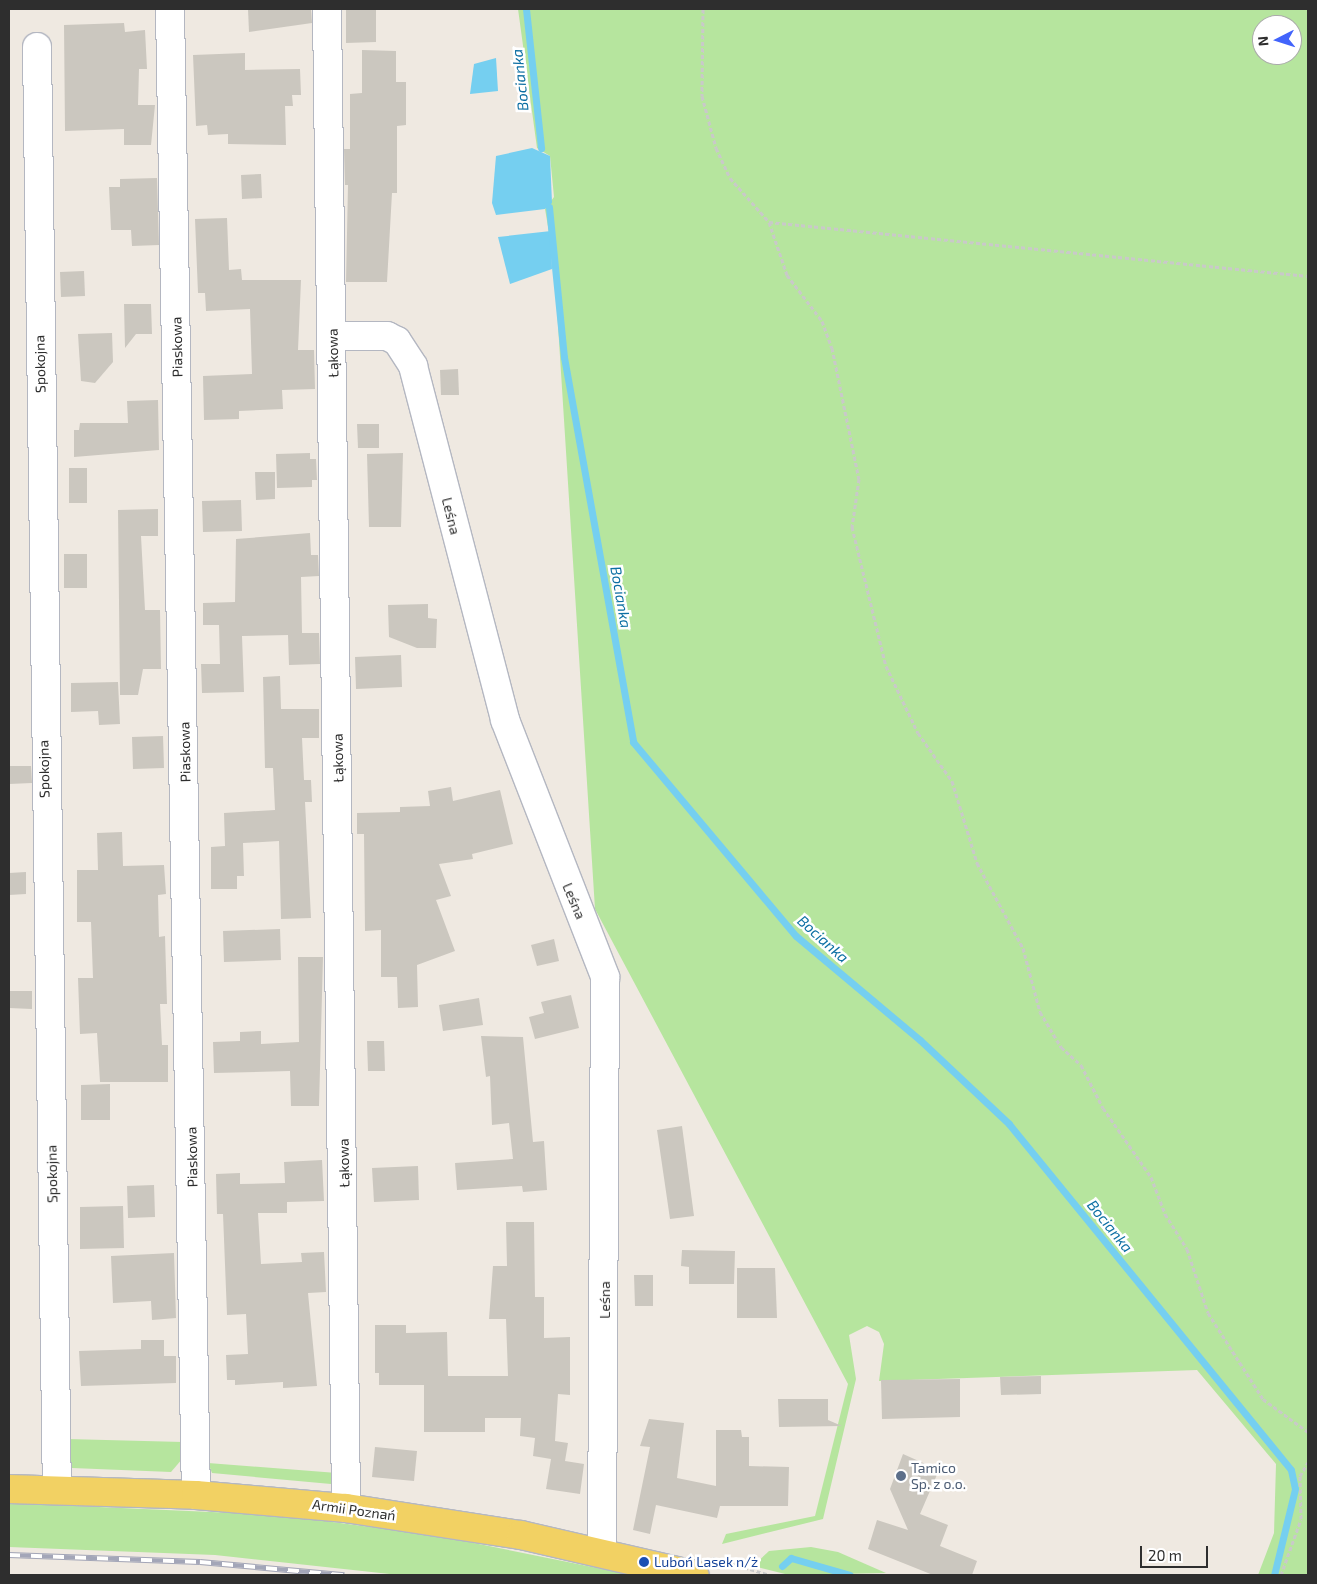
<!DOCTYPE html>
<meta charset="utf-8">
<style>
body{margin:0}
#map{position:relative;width:1317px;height:1584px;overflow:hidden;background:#efe9e1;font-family:"Exo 2",sans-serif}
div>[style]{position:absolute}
.green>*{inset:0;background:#b6e59e}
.water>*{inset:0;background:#75cff0}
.stream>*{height:7px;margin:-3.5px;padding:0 3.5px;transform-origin:3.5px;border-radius:3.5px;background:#75cff0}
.building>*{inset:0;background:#cbc7bf}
.path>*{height:3px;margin-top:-1.5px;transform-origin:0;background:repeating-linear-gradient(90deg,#c9c9c9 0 4px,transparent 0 6.5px)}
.roads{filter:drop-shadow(1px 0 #b4b7c1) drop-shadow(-1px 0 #b4b7c1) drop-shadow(0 1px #b4b7c1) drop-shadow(0 -1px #b4b7c1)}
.minor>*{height:28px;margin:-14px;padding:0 14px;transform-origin:14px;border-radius:14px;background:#fff}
.major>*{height:28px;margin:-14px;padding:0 14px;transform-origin:14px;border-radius:14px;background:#f2d163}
.rail>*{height:5.5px;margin-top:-2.75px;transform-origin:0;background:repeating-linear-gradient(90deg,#fff 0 11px,#a3a6b8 0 22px);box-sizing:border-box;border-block:1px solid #a3a6b8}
.dots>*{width:14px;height:14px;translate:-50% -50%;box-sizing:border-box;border:2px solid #fff;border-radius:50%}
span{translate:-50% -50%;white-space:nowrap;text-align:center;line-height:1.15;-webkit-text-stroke:5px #fff;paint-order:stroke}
.street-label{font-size:14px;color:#2e2e2e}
.service-label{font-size:14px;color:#4e5e75}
.left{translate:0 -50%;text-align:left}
.transit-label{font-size:14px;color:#164399}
.water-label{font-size:15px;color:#0d6fa3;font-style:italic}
.frame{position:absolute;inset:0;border:10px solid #2e2e2e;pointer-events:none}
.north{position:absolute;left:1252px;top:15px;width:50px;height:50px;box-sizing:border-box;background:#fff;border:1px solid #ababab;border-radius:50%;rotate:265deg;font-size:14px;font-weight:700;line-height:20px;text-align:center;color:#2e2e2e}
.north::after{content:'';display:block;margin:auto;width:18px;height:22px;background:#4264fb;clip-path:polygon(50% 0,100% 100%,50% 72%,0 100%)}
.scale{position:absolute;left:1140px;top:1546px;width:68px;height:22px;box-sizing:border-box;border:2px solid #2e2e2e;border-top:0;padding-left:6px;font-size:15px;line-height:18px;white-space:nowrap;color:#2e2e2e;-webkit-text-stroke:4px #fff;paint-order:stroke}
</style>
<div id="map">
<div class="green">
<div style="clip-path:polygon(evenodd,518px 9px,1308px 9px,1308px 1575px,1258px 1575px,1274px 1533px,1276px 1464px,1197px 1370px,879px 1381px,884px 1344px,879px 1332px,867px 1326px,849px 1335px,856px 1379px,823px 1519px,722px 1544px,726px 1534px,815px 1516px,848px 1384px,595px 909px,554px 262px,545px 209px,554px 197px,550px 156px,537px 148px,518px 9px,1262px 25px,1292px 25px,1292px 55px,1262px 55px,1262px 25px)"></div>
<div style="clip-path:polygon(67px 1439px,183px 1442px,183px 1458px,171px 1472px,72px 1468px)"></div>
<div style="clip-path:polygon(208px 1463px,337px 1473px,331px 1484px,212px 1473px)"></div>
<div style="clip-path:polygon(9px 1503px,279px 1515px,439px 1536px,632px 1575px,399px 1575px,215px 1555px,9px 1547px)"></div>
<div style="clip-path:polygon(811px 1547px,838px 1552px,886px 1573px,789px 1575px,753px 1566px,769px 1551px)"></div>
</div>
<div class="water">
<div style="clip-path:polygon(496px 58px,498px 91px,470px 94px,474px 64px)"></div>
<div style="clip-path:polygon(532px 148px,550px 156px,552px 203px,545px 209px,496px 215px,492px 203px,496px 156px)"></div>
<div style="clip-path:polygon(551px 231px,552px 269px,510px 284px,498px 237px)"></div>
</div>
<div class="stream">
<div style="left:526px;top:9px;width:140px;rotate:83.8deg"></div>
<div style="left:549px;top:207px;width:151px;rotate:84.3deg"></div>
<div style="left:564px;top:357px;width:391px;rotate:79.8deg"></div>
<div style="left:633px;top:742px;width:253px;rotate:50deg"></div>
<div style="left:796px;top:936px;width:162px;rotate:40deg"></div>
<div style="left:920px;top:1040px;width:122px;rotate:43.3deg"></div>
<div style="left:1009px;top:1124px;width:446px;rotate:50.8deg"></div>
<div style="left:1291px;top:1470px;width:19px;rotate:78deg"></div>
<div style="left:1295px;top:1489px;width:89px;rotate:103.7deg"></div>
<div style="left:782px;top:1566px;width:12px;rotate:-42deg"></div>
<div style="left:791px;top:1558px;width:61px;rotate:16.1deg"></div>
</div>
<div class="building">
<div style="clip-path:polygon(248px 9px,311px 9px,312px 23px,249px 32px)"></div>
<div style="clip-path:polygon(346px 9px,376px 9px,376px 42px,346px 43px)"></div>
<div style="clip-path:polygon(124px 23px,125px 32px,145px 30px,147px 69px,139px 69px,138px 105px,155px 105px,151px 145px,124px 145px,124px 129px,65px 131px,64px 25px)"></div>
<div style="clip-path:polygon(362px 50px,396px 51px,396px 82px,406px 82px,406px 125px,397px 126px,397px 193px,392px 193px,387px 282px,346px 282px,348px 185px,345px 185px,344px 149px,350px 149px,350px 94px,362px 93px)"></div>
<div style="clip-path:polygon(245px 53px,245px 70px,300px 69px,301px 95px,292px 95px,293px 106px,285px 106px,286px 145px,228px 144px,228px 134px,208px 135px,207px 125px,196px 126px,193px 55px)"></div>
<div style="clip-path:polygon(261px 174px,262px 198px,242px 199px,241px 175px)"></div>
<div style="clip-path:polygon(157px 178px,159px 245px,132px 246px,131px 230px,111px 230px,109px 187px,120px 187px,120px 179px)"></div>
<div style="clip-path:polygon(227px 218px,229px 270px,241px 269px,242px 280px,301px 280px,298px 350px,314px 350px,315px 389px,282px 390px,283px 409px,239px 411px,239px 419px,204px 420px,203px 376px,252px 374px,250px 309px,206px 311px,205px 293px,198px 293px,195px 219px)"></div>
<div style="clip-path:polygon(84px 271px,85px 296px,61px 297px,60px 272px)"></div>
<div style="clip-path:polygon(124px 304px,151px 304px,152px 334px,136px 334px,125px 348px)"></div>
<div style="clip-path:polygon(112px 333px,113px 362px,95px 383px,81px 381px,78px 334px)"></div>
<div style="clip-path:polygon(458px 369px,459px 395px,441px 395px,440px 370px)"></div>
<div style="clip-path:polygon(158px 400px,159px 450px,74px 457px,74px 430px,79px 430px,80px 423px,128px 423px,127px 401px)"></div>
<div style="clip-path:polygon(357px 424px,379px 424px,379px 448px,358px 448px)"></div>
<div style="clip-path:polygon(310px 453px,310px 459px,316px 459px,317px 480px,312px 480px,312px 487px,277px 488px,276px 454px)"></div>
<div style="clip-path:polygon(403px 453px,401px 527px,369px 527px,367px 454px)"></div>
<div style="clip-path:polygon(69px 468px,87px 468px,87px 503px,69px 503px)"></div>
<div style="clip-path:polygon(255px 472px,275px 472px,275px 499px,256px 500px)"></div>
<div style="clip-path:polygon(241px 500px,242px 531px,203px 532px,202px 501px)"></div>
<div style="clip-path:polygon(158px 509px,158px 536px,141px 536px,145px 610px,160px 610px,161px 669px,143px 669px,138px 695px,120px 695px,118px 510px)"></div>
<div style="clip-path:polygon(310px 533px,311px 555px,318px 555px,319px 576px,301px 577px,302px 633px,319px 633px,320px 664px,289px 665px,288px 635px,242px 636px,244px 692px,202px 693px,201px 664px,220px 664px,219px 625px,203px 625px,203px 603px,235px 602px,236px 539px)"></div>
<div style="clip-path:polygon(64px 554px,87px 554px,87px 588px,64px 588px)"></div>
<div style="clip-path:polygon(428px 604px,428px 618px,437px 619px,436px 648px,417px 648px,389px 637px,388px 605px)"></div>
<div style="clip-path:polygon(401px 655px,402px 687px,356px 689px,355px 657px)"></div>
<div style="clip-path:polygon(280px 676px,281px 709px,319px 709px,319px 738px,302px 738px,304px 780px,311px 780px,312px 802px,305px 802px,311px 918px,281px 919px,279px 841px,243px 843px,244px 876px,237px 876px,237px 889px,211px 889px,211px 847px,225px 846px,224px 813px,275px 810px,273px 768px,265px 768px,263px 677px)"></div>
<div style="clip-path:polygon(118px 682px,120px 724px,99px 725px,98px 711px,71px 712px,71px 683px)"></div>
<div style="clip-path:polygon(163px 736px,164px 768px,133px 769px,132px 737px)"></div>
<div style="clip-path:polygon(9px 766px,31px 766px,32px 783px,9px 784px)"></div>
<div style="clip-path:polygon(451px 787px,453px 801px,500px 790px,513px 844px,472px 854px,473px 859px,439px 864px,451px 896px,436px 900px,455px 951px,417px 965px,418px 1007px,398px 1008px,397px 977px,381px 977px,381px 930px,365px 931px,364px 834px,357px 834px,357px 813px,400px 812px,400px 807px,430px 806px,428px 791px)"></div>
<div style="clip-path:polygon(122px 832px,123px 866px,164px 865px,166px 894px,158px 895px,159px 937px,165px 936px,167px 1004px,160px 1004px,162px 1045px,168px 1045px,168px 1082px,100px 1082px,97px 1033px,80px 1034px,78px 978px,93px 978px,91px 922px,77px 922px,77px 870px,98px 870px,97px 833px)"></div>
<div style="clip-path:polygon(26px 872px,26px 894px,9px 895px,9px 873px)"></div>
<div style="clip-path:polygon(280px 929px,281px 960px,224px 962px,223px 931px)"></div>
<div style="clip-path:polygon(554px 939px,559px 961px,537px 966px,531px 945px)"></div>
<div style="clip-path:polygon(298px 957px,323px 957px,319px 1106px,291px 1106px,290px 1071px,214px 1073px,213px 1042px,240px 1041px,240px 1032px,261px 1031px,261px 1044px,299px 1042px)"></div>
<div style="clip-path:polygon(9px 991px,32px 991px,32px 1009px,9px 1008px)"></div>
<div style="clip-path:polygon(571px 995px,579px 1028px,535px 1039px,529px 1017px,544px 1013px,541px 1002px)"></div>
<div style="clip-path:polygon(479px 998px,483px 1025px,443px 1031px,439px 1005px)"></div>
<div style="clip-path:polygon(481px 1036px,523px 1037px,533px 1142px,544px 1141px,547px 1190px,523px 1192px,522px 1186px,457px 1190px,455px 1163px,513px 1159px,509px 1123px,492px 1125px,490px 1076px,486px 1077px)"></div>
<div style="clip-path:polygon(367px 1041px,384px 1041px,385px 1071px,368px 1071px)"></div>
<div style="clip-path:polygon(110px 1084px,110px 1120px,81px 1120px,81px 1085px)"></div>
<div style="clip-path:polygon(682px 1126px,694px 1216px,670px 1219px,657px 1130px)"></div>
<div style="clip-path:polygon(322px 1160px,324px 1201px,287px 1202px,287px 1213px,258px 1213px,261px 1264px,302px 1262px,301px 1253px,324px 1252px,326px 1292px,308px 1293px,317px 1386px,283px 1388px,283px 1382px,235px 1385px,235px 1380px,227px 1380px,226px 1355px,248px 1354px,246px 1314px,227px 1315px,223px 1214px,217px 1214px,216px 1174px,240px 1173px,240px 1184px,285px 1183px,284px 1162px)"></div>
<div style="clip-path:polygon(418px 1166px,419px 1200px,374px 1202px,372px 1168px)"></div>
<div style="clip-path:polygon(154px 1185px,155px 1217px,128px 1218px,127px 1186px)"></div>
<div style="clip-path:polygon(123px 1206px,124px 1248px,80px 1249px,80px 1207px)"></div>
<div style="clip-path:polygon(506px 1222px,534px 1222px,535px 1297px,544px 1297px,544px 1338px,570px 1337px,570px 1395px,558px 1394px,555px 1441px,568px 1443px,565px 1461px,584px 1464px,580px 1494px,546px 1489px,551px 1459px,533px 1456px,535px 1438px,520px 1436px,521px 1418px,485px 1418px,485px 1432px,424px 1432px,424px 1385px,379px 1385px,379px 1373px,375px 1373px,375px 1325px,406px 1325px,406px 1333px,447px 1332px,448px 1376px,508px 1376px,506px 1319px,489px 1319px,493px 1266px,507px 1266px)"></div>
<div style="clip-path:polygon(682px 1250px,735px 1251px,734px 1284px,689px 1284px,689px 1267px,681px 1266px)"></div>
<div style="clip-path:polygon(174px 1253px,176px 1318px,152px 1320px,151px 1301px,113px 1303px,111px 1256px)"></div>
<div style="clip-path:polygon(737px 1268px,775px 1268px,777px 1318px,737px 1318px)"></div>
<div style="clip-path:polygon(634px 1275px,653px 1275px,653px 1306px,635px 1306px)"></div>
<div style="clip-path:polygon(141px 1340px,164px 1340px,164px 1356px,176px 1356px,176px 1383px,81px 1386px,79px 1351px,141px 1349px)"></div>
<div style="clip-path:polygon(1041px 1376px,1041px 1394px,1001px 1395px,1000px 1377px)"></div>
<div style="clip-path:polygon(960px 1379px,960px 1417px,882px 1419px,881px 1380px)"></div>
<div style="clip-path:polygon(778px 1399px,828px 1399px,828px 1420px,842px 1426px,779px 1427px)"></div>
<div style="clip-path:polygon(649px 1419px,684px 1423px,677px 1478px,716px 1486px,716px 1430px,741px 1430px,742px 1437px,749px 1437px,749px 1466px,789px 1467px,788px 1506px,720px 1506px,717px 1518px,656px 1505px,650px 1534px,633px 1530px,650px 1447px,640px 1446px)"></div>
<div style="clip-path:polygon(375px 1447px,417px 1451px,414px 1481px,372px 1477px)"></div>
<div style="clip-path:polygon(903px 1454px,939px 1470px,920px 1514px,948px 1525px,940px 1546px,977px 1561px,972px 1575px,933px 1575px,868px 1549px,877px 1520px,908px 1530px,890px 1489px)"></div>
</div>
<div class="path">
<div style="left:703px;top:9px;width:87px;rotate:90.7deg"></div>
<div style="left:702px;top:96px;width:54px;rotate:74.9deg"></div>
<div style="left:716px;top:148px;width:33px;rotate:65deg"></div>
<div style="left:730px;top:178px;width:59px;rotate:48.4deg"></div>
<div style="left:769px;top:222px;width:542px;rotate:5.72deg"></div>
<div style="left:769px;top:222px;width:56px;rotate:71.2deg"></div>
<div style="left:787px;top:275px;width:58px;rotate:52.7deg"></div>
<div style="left:822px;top:321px;width:29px;rotate:70deg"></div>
<div style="left:832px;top:348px;width:134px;rotate:78.4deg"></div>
<div style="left:859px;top:479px;width:49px;rotate:98.3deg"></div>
<div style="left:852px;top:527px;width:143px;rotate:76.3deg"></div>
<div style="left:886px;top:666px;width:74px;rotate:64.5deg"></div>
<div style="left:918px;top:733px;width:59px;rotate:54.7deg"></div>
<div style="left:952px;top:781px;width:86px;rotate:73deg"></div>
<div style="left:977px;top:863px;width:97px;rotate:61.6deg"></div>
<div style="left:1023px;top:948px;width:66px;rotate:75.1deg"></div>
<div style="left:1040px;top:1012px;width:41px;rotate:59deg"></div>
<div style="left:1061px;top:1047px;width:27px;rotate:42deg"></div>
<div style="left:1081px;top:1065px;width:48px;rotate:62.9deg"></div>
<div style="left:1103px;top:1108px;width:84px;rotate:55.2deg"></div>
<div style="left:1151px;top:1177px;width:40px;rotate:69deg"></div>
<div style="left:1165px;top:1214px;width:41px;rotate:57.8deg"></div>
<div style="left:1187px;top:1249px;width:67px;rotate:71.8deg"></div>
<div style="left:1208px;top:1313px;width:102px;rotate:57.4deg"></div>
<div style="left:1263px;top:1399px;width:56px;rotate:36.3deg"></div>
<div style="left:713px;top:1558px;width:59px;rotate:16.6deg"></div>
<div style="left:1281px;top:1575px;width:59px;rotate:-70.3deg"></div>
<div style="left:1301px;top:1519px;width:43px;rotate:-91.3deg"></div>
<div style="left:1300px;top:1476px;width:16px;rotate:-60deg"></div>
</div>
<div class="roads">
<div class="minor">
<div style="left:170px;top:9px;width:1486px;rotate:89deg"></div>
<div style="left:327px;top:9px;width:1499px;rotate:89.27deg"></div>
<div style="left:37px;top:47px;width:1443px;rotate:89.21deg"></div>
<div style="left:332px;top:336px;width:55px"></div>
<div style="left:387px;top:336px;width:11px;rotate:27deg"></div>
<div style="left:397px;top:341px;width:30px;rotate:57deg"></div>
<div style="left:413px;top:366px;width:366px;rotate:75.4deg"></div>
<div style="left:505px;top:720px;width:276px;rotate:68.7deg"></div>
<div style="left:605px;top:977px;width:574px;rotate:90.3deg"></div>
</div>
<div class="major">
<div style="left:9px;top:1489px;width:187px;rotate:1.8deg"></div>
<div style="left:196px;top:1495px;width:151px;rotate:5deg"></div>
<div style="left:346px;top:1508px;width:177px;rotate:8.8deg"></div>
<div style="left:521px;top:1535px;width:178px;rotate:13deg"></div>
</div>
</div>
<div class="rail">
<div style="left:9px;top:1555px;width:191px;rotate:2.1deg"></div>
<div style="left:200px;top:1562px;width:145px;rotate:5.2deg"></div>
</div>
<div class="dots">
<div style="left:901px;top:1476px;background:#5c6f8a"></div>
<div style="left:644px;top:1562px;background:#1a4fb4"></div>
</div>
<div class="street-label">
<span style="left:177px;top:347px;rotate:-91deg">Piaskowa</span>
<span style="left:333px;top:353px;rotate:-91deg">Łąkowa</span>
<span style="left:40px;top:364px;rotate:-91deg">Spokojna</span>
<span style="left:451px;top:516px;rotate:76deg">Leśna</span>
<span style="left:185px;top:752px;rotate:-91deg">Piaskowa</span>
<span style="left:338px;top:758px;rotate:-91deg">Łąkowa</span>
<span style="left:44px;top:769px;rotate:-91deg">Spokojna</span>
<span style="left:574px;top:901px;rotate:67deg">Leśna</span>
<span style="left:192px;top:1157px;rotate:-91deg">Piaskowa</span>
<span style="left:344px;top:1163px;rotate:-91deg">Łąkowa</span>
<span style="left:52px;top:1174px;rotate:-91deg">Spokojna</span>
<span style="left:605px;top:1300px;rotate:-90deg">Leśna</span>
<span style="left:354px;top:1510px;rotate:8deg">Armii Poznań</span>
</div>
<div class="service-label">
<span class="left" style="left:911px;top:1476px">Tamico<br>Sp. z o.o.</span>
</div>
<div class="transit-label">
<span class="left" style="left:654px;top:1562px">Luboń Lasek n/ż</span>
</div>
<div class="water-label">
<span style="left:520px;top:80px;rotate:-96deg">Bocianka</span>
<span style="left:621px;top:597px;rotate:80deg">Bocianka</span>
<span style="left:823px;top:939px;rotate:42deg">Bocianka</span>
<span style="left:1110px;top:1226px;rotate:51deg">Bocianka</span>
</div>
<div class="frame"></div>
<div class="north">N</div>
<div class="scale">20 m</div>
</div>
